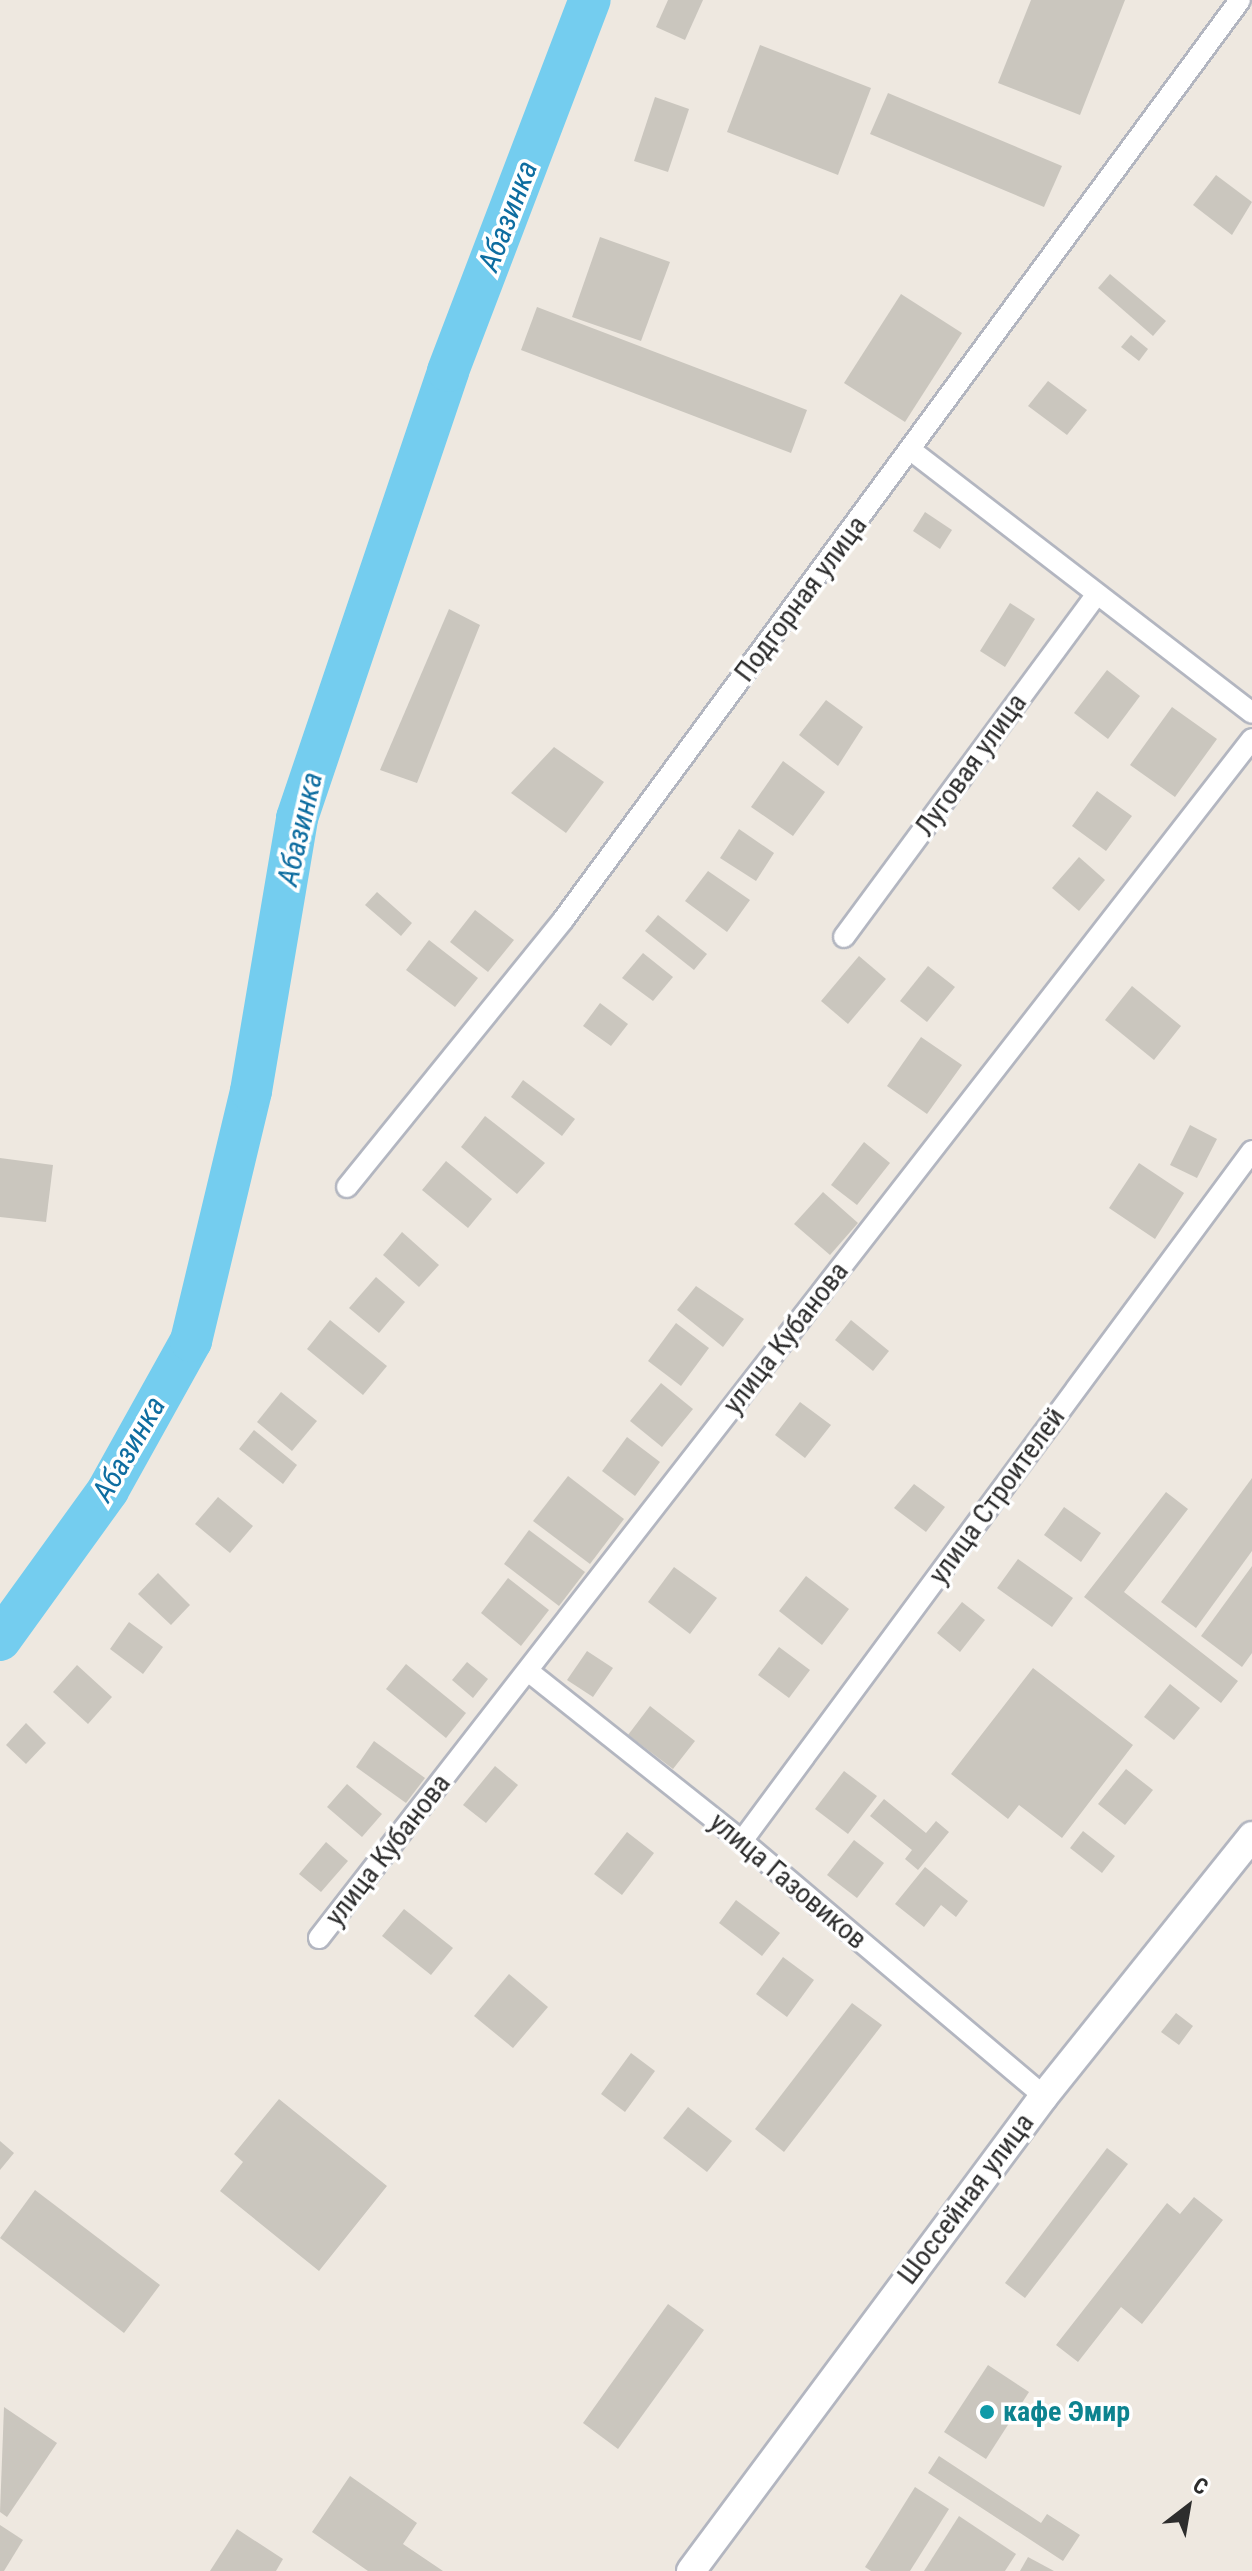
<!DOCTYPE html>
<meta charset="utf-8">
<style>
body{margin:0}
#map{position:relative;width:1252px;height:2571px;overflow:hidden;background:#eee8e0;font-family:"Roboto Condensed",sans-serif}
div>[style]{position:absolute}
.river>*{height:42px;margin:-21px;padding:0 21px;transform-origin:21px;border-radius:21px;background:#74cdef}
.building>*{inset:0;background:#cac6be}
.roads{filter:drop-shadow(2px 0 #b3b6c0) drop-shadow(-2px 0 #b3b6c0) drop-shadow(0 2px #b3b6c0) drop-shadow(0 -2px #b3b6c0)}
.street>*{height:20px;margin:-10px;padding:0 10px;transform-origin:10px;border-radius:10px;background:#fff}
.secondary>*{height:28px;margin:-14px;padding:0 14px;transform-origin:14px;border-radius:14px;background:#fff}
.dots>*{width:22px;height:22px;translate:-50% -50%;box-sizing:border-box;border:4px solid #fff;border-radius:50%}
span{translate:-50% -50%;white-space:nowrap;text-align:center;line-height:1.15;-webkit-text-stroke:7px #fff;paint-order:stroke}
.street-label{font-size:28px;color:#2d2d2d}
.culture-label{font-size:28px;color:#0d838f;font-weight:700}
.left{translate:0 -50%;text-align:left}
.water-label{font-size:30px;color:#0e6da0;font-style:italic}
.north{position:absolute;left:1148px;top:2467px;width:80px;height:80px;-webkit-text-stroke:6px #fff;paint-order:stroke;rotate:31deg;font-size:22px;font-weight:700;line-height:32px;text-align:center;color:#2d2d2d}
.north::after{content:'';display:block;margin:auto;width:28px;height:36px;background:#2d2d2d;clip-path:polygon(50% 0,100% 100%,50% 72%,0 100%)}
</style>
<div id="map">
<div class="river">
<div style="left:0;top:1640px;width:185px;rotate:-54.2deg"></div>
<div style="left:108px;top:1490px;width:171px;rotate:-60.9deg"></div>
<div style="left:191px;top:1341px;width:257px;rotate:-76.5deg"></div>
<div style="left:251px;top:1091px;width:277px;rotate:-80.4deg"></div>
<div style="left:297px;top:818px;width:472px;rotate:-71.3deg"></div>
<div style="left:448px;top:371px;width:397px;rotate:-69.1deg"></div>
</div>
<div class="building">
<div style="clip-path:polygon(668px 0,703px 0,685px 40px,656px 27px)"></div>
<div style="clip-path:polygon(1031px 0,1125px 0,1080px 115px,998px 83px)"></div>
<div style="clip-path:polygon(760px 45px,871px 88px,838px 175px,727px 132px)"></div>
<div style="clip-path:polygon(888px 93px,1062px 166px,1044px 207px,870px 134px)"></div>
<div style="clip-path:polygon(655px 97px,689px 109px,668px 172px,634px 161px)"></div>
<div style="clip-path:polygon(1216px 175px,1252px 202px,1232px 235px,1193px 205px)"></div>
<div style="clip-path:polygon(600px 237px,670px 262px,641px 341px,572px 317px)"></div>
<div style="clip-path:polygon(1110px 274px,1166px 321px,1153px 336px,1098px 288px)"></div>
<div style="clip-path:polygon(901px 294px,962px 333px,905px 422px,844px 383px)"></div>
<div style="clip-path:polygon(537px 307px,807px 410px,791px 453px,521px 350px)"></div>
<div style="clip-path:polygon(1131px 335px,1148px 349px,1139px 361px,1121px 347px)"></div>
<div style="clip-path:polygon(1048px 381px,1087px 410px,1067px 435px,1028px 406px)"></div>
<div style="clip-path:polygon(925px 512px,952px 530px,940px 549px,913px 531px)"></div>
<div style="clip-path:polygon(1010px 603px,1035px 619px,1005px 667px,980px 651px)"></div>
<div style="clip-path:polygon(449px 609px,480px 625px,417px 783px,380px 770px)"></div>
<div style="clip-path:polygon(1107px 670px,1140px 696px,1108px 739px,1074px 713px)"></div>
<div style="clip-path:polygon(826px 700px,863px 727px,838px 766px,799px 735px)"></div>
<div style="clip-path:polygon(1172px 707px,1217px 739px,1175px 797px,1130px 765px)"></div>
<div style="clip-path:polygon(554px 747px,604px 782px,566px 833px,511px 793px)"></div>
<div style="clip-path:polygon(783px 761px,825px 792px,793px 836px,751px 807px)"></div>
<div style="clip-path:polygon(1097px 791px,1132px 816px,1106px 851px,1072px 826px)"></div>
<div style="clip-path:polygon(739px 829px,774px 853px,756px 881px,720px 858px)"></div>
<div style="clip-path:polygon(1079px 857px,1105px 880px,1079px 911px,1052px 888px)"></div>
<div style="clip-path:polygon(708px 871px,750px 900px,727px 932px,685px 901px)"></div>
<div style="clip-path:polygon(377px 892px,412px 923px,401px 936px,365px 905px)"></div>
<div style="clip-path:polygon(475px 910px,514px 940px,488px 972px,450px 942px)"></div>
<div style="clip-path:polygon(658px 915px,707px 954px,694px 970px,645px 931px)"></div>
<div style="clip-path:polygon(429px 940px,478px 978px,455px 1007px,406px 970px)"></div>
<div style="clip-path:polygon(643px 953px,673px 977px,653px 1001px,622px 978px)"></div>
<div style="clip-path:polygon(859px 956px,886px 979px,848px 1024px,821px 1001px)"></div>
<div style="clip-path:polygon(928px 966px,955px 987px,927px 1022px,900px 1001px)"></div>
<div style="clip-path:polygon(1132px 986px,1181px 1026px,1154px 1060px,1105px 1020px)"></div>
<div style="clip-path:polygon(600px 1003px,628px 1024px,611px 1046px,583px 1026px)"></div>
<div style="clip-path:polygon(921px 1037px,962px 1065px,927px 1114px,887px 1086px)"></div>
<div style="clip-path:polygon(523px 1080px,575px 1119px,562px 1136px,511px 1097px)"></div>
<div style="clip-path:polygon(485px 1116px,545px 1163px,517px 1194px,461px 1147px)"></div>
<div style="clip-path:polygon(1190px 1125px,1217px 1139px,1197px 1178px,1170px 1165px)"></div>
<div style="clip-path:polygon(864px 1142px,890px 1163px,857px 1205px,831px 1185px)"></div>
<div style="clip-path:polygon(0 1158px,53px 1165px,46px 1222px,0 1217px)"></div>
<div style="clip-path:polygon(446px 1161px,492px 1199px,468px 1228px,422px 1190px)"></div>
<div style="clip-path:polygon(1139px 1163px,1184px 1193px,1155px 1239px,1109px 1208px)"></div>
<div style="clip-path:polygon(823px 1192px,858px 1223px,830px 1255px,794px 1224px)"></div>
<div style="clip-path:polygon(402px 1232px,439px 1265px,419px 1287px,383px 1255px)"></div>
<div style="clip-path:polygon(376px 1277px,405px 1302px,379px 1333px,349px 1308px)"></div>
<div style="clip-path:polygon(696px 1286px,744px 1319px,723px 1347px,677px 1310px)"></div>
<div style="clip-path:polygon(330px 1320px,387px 1366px,363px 1395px,307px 1349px)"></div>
<div style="clip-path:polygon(851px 1320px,889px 1351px,873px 1371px,835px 1340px)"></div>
<div style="clip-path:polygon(676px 1323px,709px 1348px,681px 1386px,648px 1361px)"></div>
<div style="clip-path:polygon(661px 1383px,693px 1409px,662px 1447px,630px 1421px)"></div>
<div style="clip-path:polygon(281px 1392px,317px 1421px,292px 1451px,257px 1422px)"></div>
<div style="clip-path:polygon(800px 1402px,831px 1425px,805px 1458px,775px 1435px)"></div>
<div style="clip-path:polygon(254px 1430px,297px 1465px,283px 1484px,239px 1449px)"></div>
<div style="clip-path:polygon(627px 1437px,660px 1462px,635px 1496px,602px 1471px)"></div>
<div style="clip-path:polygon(568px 1476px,624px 1519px,590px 1564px,533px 1521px)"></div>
<div style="clip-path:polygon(1252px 1478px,1252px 1551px,1196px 1628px,1161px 1602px)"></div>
<div style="clip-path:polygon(914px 1484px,945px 1507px,926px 1532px,894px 1508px)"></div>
<div style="clip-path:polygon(1166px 1492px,1188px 1509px,1124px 1592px,1238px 1681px,1221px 1703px,1084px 1597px)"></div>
<div style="clip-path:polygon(218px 1497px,253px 1526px,230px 1553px,195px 1524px)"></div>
<div style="clip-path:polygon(1064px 1507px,1101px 1533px,1081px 1562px,1044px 1535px)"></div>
<div style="clip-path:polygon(529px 1530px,585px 1572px,559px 1606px,504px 1564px)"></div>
<div style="clip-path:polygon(1018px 1559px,1073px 1598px,1052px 1627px,997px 1588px)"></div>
<div style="clip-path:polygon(1252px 1566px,1252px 1653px,1242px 1667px,1201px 1636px)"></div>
<div style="clip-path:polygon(674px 1567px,717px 1598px,690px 1634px,648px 1602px)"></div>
<div style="clip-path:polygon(158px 1573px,190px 1605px,171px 1625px,138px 1594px)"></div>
<div style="clip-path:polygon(806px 1576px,849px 1609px,822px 1645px,779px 1611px)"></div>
<div style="clip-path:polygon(508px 1578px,549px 1610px,521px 1646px,481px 1613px)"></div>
<div style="clip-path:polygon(962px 1602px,985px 1620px,960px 1652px,937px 1633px)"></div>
<div style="clip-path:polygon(129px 1622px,163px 1647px,143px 1674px,110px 1649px)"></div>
<div style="clip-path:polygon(779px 1647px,810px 1670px,789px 1698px,758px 1675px)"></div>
<div style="clip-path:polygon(587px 1651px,613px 1668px,593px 1697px,567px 1680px)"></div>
<div style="clip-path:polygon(467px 1662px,488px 1679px,473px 1698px,452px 1680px)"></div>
<div style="clip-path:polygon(406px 1664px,466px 1713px,446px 1738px,386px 1689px)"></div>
<div style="clip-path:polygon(77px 1665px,112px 1697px,88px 1724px,53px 1692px)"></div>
<div style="clip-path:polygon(1033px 1668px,1133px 1745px,1062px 1838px,1019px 1805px,1008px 1819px,951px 1774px)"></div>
<div style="clip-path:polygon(1170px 1684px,1200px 1708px,1174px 1740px,1144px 1717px)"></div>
<div style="clip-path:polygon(650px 1706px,695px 1741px,673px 1769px,628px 1735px)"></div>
<div style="clip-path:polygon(26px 1723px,46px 1743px,26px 1764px,6px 1745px)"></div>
<div style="clip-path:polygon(374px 1741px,425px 1778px,406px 1803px,356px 1767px)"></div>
<div style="clip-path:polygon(495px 1766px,518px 1785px,486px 1823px,463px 1805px)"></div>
<div style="clip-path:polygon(1126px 1769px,1153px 1790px,1125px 1825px,1098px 1804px)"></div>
<div style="clip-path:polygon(844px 1771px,877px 1796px,848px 1834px,815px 1809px)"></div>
<div style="clip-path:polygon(347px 1784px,382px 1814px,362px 1837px,327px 1807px)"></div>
<div style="clip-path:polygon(884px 1799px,926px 1833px,936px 1821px,949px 1832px,918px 1870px,905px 1859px,912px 1850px,870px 1816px)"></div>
<div style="clip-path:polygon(1083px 1831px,1115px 1856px,1102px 1873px,1070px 1848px)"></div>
<div style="clip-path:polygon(627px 1832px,654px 1853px,622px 1895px,594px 1874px)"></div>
<div style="clip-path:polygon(854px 1840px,884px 1863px,857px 1898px,827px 1875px)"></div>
<div style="clip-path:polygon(326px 1842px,348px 1861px,321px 1892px,299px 1874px)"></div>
<div style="clip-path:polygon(925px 1867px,968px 1901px,956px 1917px,941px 1905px,924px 1927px,895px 1904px)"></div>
<div style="clip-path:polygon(736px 1900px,780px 1933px,762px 1956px,719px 1923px)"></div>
<div style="clip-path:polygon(404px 1909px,453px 1948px,431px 1975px,382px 1936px)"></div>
<div style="clip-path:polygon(783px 1957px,814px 1980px,787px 2017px,756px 1994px)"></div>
<div style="clip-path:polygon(509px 1974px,548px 2007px,513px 2048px,474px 2016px)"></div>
<div style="clip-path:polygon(852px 2003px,882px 2025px,784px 2152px,755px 2129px)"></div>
<div style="clip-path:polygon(1176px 2013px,1193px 2026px,1179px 2045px,1161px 2032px)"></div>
<div style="clip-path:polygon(631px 2053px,655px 2071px,625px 2112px,601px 2094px)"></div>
<div style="clip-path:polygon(279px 2099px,387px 2186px,319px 2271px,220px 2191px,243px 2162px,234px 2154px)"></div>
<div style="clip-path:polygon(688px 2107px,732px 2141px,707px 2172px,663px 2138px)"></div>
<div style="clip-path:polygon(0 2141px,14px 2153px,0 2170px)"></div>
<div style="clip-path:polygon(1107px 2148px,1128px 2164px,1025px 2298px,1005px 2283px)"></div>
<div style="clip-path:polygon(35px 2190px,160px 2285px,124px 2333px,0 2238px)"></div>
<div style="clip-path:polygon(1194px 2197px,1223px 2220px,1142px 2324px,1121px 2307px,1078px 2362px,1056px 2345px,1167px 2203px,1180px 2214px)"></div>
<div style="clip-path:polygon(668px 2304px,704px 2330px,618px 2449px,583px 2423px)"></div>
<div style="clip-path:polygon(988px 2365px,1029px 2392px,986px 2459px,944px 2432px)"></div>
<div style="clip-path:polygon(4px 2407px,57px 2443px,7px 2517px,0 2512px)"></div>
<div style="clip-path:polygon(939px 2456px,1041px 2523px,1047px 2514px,1080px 2535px,1063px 2561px,928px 2473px)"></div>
<div style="clip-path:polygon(350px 2476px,417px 2523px,403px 2544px,443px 2571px,368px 2571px,312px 2532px)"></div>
<div style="clip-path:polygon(915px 2487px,949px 2509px,910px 2571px,871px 2571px,865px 2567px)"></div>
<div style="clip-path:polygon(959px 2516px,1016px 2554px,1005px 2571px,924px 2571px)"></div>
<div style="clip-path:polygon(0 2525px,23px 2540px,4px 2571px,0 2571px)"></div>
<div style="clip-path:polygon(237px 2529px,283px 2559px,276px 2571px,210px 2571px)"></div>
<div style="clip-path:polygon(1028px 2557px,1054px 2571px,1020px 2571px)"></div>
</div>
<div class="roads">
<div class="street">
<div style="left:912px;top:451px;width:429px;rotate:37.6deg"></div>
<div style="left:844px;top:937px;width:426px;rotate:-53.6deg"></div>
<div style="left:347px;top:1187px;width:343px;rotate:-51deg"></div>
<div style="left:563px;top:920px;width:1142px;rotate:-53.65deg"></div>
<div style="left:528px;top:1671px;width:273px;rotate:38.5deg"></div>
<div style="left:742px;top:1841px;width:395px;rotate:40.2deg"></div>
<div style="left:742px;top:1841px;width:858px;rotate:-53.53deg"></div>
<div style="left:319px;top:1938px;width:1519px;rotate:-52.11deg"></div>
</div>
<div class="secondary">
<div style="left:691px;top:2571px;width:592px;rotate:-53.38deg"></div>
<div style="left:1044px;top:2096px;width:333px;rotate:-51.3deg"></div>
</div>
</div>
<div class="dots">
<div style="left:987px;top:2412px;background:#0f9aa8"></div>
</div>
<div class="street-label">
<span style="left:801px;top:599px;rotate:-53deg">Подгорная улица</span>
<span style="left:971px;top:765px;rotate:-54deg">Луговая улица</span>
<span style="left:786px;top:1338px;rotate:-52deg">улица Кубанова</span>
<span style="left:997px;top:1496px;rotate:-54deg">улица Строителей</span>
<span style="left:388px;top:1850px;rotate:-52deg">улица Кубанова</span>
<span style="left:788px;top:1881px;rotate:40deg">улица Газовиков</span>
<span style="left:966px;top:2199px;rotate:-53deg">Шоссейная улица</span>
</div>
<div class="culture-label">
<span class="left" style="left:1003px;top:2412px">кафе Эмир</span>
</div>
<div class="water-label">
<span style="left:508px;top:216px;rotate:-69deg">Абазинка</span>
<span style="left:300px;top:829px;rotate:-77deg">Абазинка</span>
<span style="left:129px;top:1449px;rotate:-60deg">Абазинка</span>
</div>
<div class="north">С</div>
</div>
